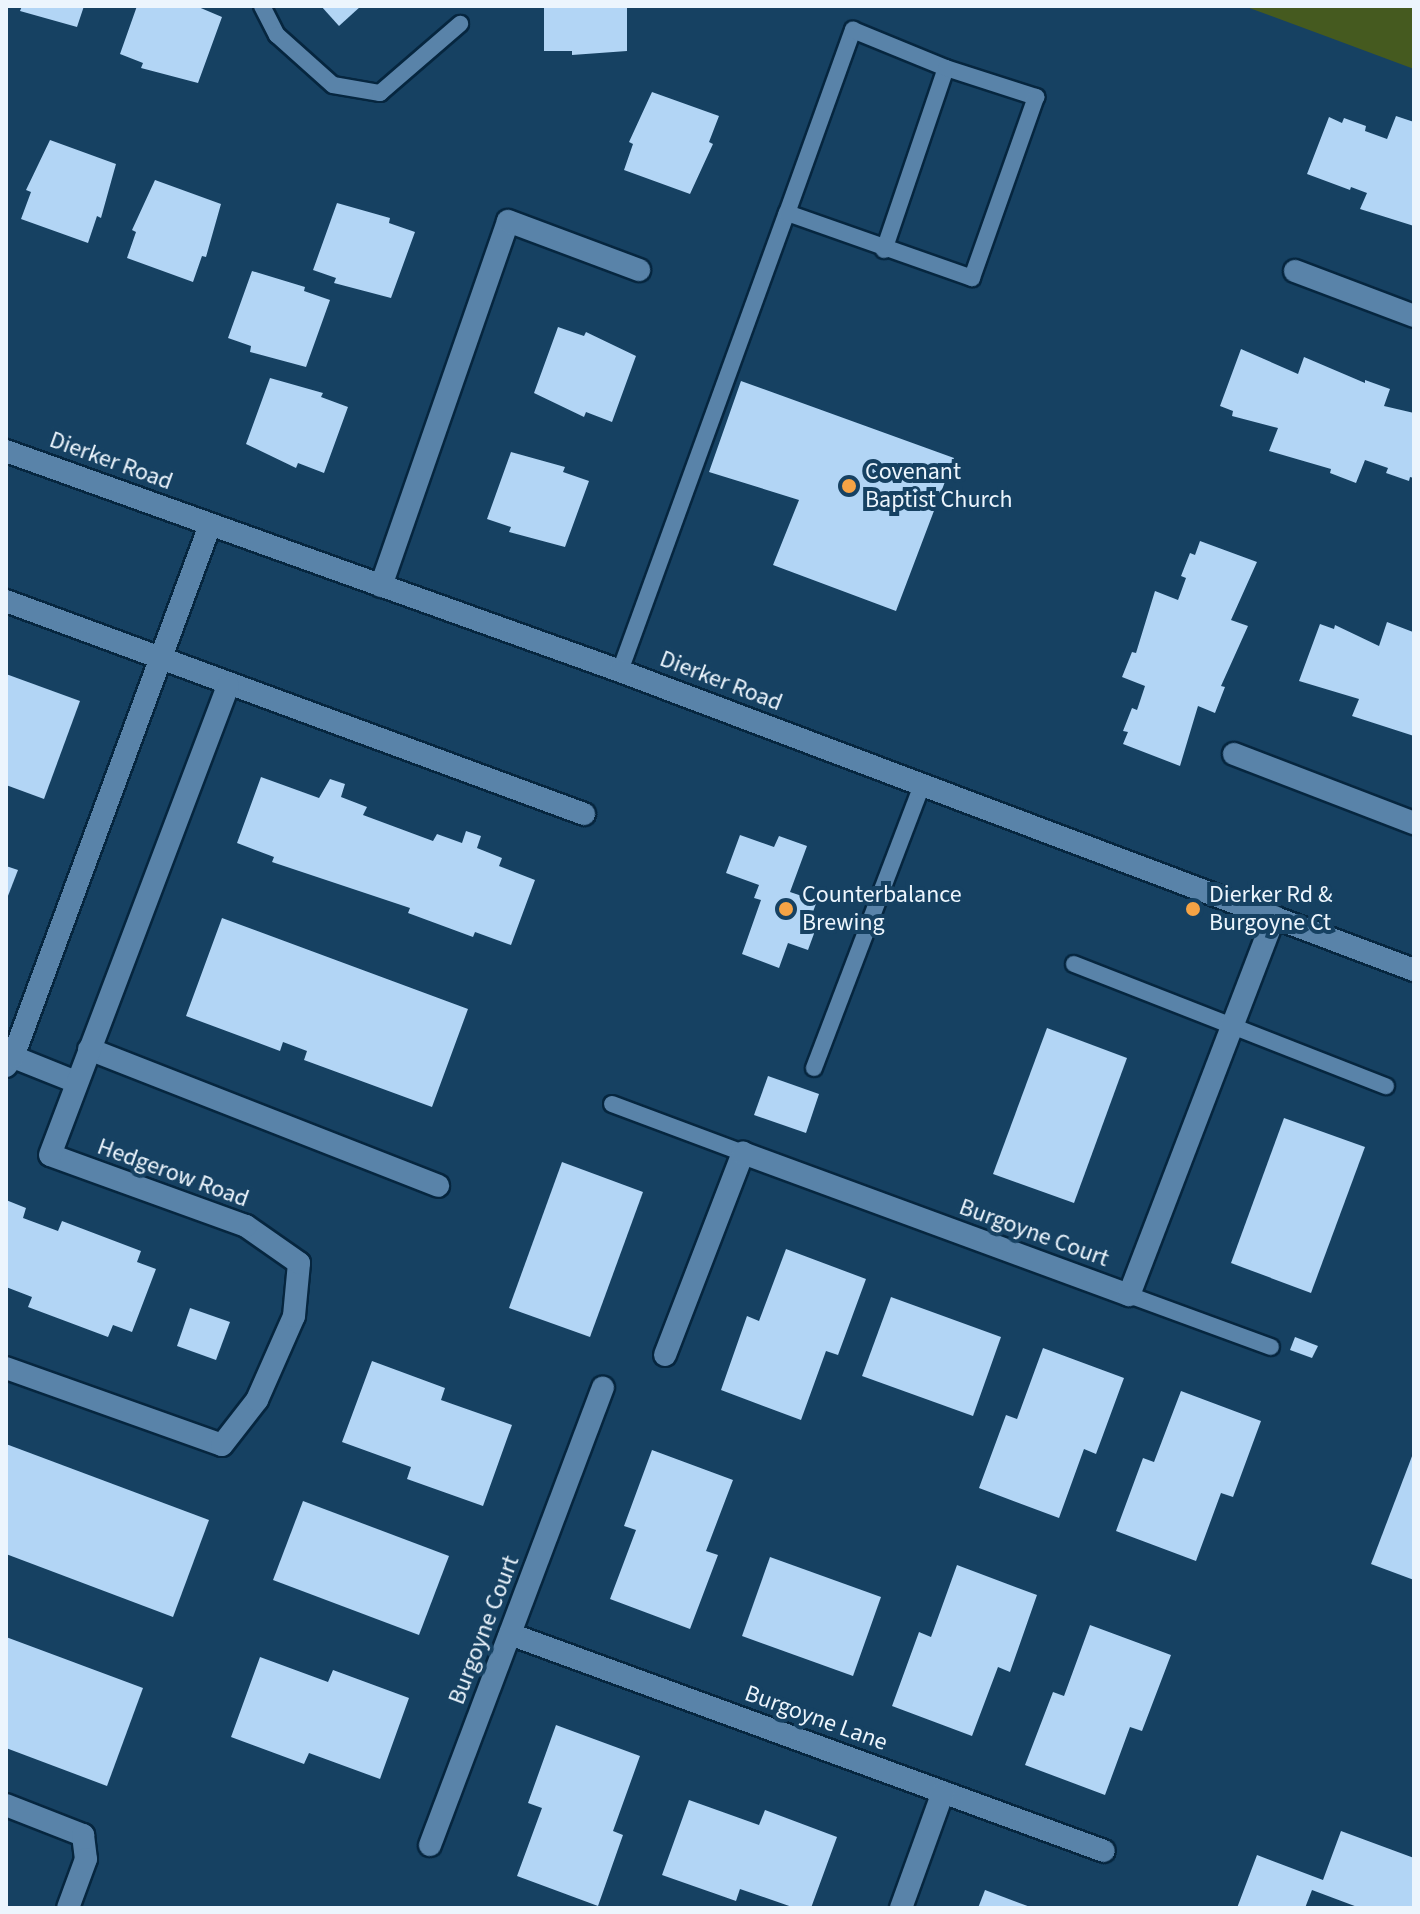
<!DOCTYPE html>
<style>
body{margin:0}
#map{position:relative;width:1420px;height:1914px;overflow:hidden;background:#164162;font-family:"Source Sans 3",sans-serif}
div>[style]{position:absolute}
.green>*{inset:0;background:#455a1f}
.building>*{inset:0;background:#b2d5f5}
.roads{filter:drop-shadow(2px 0 #06263f) drop-shadow(-2px 0 #06263f) drop-shadow(0 2px #06263f) drop-shadow(0 -2px #06263f)}
.service>*{height:16px;margin:-8px;padding:0 8px;transform-origin:8px;border-radius:8px;background:#5983a9}
.minor>*{height:22px;margin:-11px;padding:0 11px;transform-origin:11px;border-radius:11px;background:#5983a9}
.tertiary>*{height:22px;margin:-11px;padding:0 11px;transform-origin:11px;border-radius:11px;background:#5983a9}
.dots>*{width:22px;height:22px;translate:-50% -50%;box-sizing:border-box;border:4px solid #164162;border-radius:50%}
span{translate:-50% -50%;white-space:nowrap;text-align:center;line-height:1.15;-webkit-text-stroke:8px #164162;paint-order:stroke}
.street-label{font-size:24px;color:#ecf5fd}
.poi-label{font-size:24px;color:#ecf5fd}
.left{translate:0 -50%;text-align:left}
.frame{position:absolute;inset:0;border:8px solid #ecf5fd;pointer-events:none}
</style>
<div id="map">
<div class="green">
<div style="clip-path:polygon(1244px 6px,1414px 6px,1414px 69px,1320px 34px)"></div>
</div>
<div class="building">
<div style="clip-path:polygon(22px 6px,84px 6px,77px 27px,20px 11px)"></div>
<div style="clip-path:polygon(137px 6px,196px 6px,222px 17px,198px 83px,141px 68px,143px 63px,120px 54px)"></div>
<div style="clip-path:polygon(321px 6px,361px 6px,339px 26px)"></div>
<div style="clip-path:polygon(544px 6px,627px 6px,627px 51px,572px 55px,572px 51px,544px 51px)"></div>
<div style="clip-path:polygon(652px 92px,719px 116px,709px 142px,713px 144px,690px 194px,624px 170px,633px 144px,629px 142px)"></div>
<div style="clip-path:polygon(1396px 116px,1414px 122px,1414px 226px,1360px 209px,1367px 193px,1351px 187px,1350px 190px,1307px 174px,1329px 117px,1342px 123px,1344px 118px,1366px 126px,1365px 131px,1387px 139px)"></div>
<div style="clip-path:polygon(50px 140px,116px 164px,101px 218px,97px 216px,88px 243px,21px 219px,31px 192px,26px 190px)"></div>
<div style="clip-path:polygon(155px 180px,221px 204px,206px 257px,202px 256px,193px 282px,127px 258px,136px 232px,132px 230px)"></div>
<div style="clip-path:polygon(337px 203px,390px 218px,389px 223px,415px 232px,391px 298px,334px 283px,336px 278px,313px 270px)"></div>
<div style="clip-path:polygon(252px 271px,305px 287px,304px 291px,330px 300px,306px 367px,250px 352px,251px 346px,228px 338px)"></div>
<div style="clip-path:polygon(558px 327px,584px 336px,586px 332px,636px 356px,612px 422px,586px 412px,584px 417px,534px 393px)"></div>
<div style="clip-path:polygon(1241px 349px,1298px 374px,1304px 357px,1365px 383px,1365px 380px,1390px 389px,1384px 406px,1414px 413px,1414px 478px,1410px 477px,1409px 481px,1386px 473px,1388px 468px,1365px 460px,1356px 483px,1330px 473px,1331px 469px,1269px 451px,1278px 428px,1232px 416px,1233px 411px,1220px 406px)"></div>
<div style="clip-path:polygon(270px 378px,323px 393px,321px 397px,348px 407px,324px 473px,298px 463px,296px 468px,246px 444px)"></div>
<div style="clip-path:polygon(741px 381px,954px 458px,896px 611px,773px 565px,799px 500px,709px 472px)"></div>
<div style="clip-path:polygon(511px 452px,565px 467px,563px 472px,589px 481px,565px 547px,509px 532px,511px 527px,487px 519px)"></div>
<div style="clip-path:polygon(1200px 541px,1257px 562px,1231px 620px,1248px 626px,1221px 686px,1225px 687px,1215px 713px,1198px 706px,1180px 766px,1123px 744px,1128px 732px,1123px 731px,1132px 708px,1137px 710px,1145px 686px,1122px 677px,1132px 652px,1136px 653px,1155px 591px,1178px 600px,1186px 578px,1181px 576px,1190px 553px,1195px 555px)"></div>
<div style="clip-path:polygon(1387px 622px,1413px 632px,1414px 736px,1352px 716px,1359px 699px,1299px 681px,1320px 624px,1334px 629px,1335px 625px,1379px 646px)"></div>
<div style="clip-path:polygon(6px 674px,80px 701px,44px 799px,6px 785px)"></div>
<div style="clip-path:polygon(261px 777px,319px 798px,330px 779px,345px 784px,341px 797px,367px 807px,363px 815px,433px 841px,437px 834px,462px 843px,466px 831px,481px 836px,477px 848px,502px 858px,499px 866px,535px 880px,511px 945px,475px 932px,473px 937px,408px 913px,410px 908px,272px 862px,274px 857px,237px 843px)"></div>
<div style="clip-path:polygon(740px 835px,774px 847px,779px 836px,807px 846px,790px 892px,817px 901px,811px 917px,819px 920px,808px 950px,788px 943px,779px 968px,742px 954px,761px 900px,754px 898px,759px 885px,726px 873px)"></div>
<div style="clip-path:polygon(6px 866px,18px 870px,6px 901px)"></div>
<div style="clip-path:polygon(222px 918px,468px 1009px,432px 1107px,304px 1060px,307px 1051px,283px 1042px,280px 1051px,186px 1016px)"></div>
<div style="clip-path:polygon(1047px 1028px,1127px 1058px,1074px 1203px,993px 1174px)"></div>
<div style="clip-path:polygon(768px 1076px,819px 1094px,806px 1133px,754px 1115px)"></div>
<div style="clip-path:polygon(1284px 1118px,1365px 1147px,1311px 1293px,1231px 1263px)"></div>
<div style="clip-path:polygon(562px 1162px,643px 1192px,590px 1337px,509px 1308px)"></div>
<div style="clip-path:polygon(6px 1200px,26px 1208px,23px 1218px,58px 1231px,62px 1221px,141px 1251px,137px 1262px,156px 1269px,132px 1332px,113px 1325px,108px 1337px,28px 1307px,32px 1297px,6px 1287px)"></div>
<div style="clip-path:polygon(786px 1249px,866px 1279px,838px 1355px,826px 1351px,801px 1420px,721px 1390px,747px 1316px,759px 1321px)"></div>
<div style="clip-path:polygon(891px 1297px,1001px 1337px,973px 1416px,862px 1376px)"></div>
<div style="clip-path:polygon(190px 1308px,230px 1322px,216px 1360px,177px 1346px)"></div>
<div style="clip-path:polygon(1295px 1337px,1318px 1346px,1312px 1358px,1290px 1350px)"></div>
<div style="clip-path:polygon(1043px 1348px,1124px 1378px,1096px 1454px,1084px 1449px,1059px 1518px,979px 1488px,1006px 1415px,1017px 1419px)"></div>
<div style="clip-path:polygon(372px 1361px,445px 1388px,441px 1400px,512px 1425px,483px 1506px,407px 1479px,411px 1467px,342px 1442px)"></div>
<div style="clip-path:polygon(1181px 1391px,1261px 1421px,1233px 1497px,1221px 1493px,1196px 1561px,1116px 1531px,1143px 1458px,1154px 1462px)"></div>
<div style="clip-path:polygon(6px 1444px,209px 1520px,173px 1617px,6px 1554px)"></div>
<div style="clip-path:polygon(652px 1450px,733px 1480px,706px 1551px,718px 1555px,690px 1629px,610px 1599px,636px 1530px,624px 1526px)"></div>
<div style="clip-path:polygon(1414px 1451px,1414px 1580px,1371px 1564px)"></div>
<div style="clip-path:polygon(303px 1501px,449px 1556px,419px 1635px,273px 1580px)"></div>
<div style="clip-path:polygon(770px 1557px,881px 1597px,853px 1676px,742px 1636px)"></div>
<div style="clip-path:polygon(957px 1565px,1037px 1595px,1010px 1672px,998px 1667px,972px 1736px,892px 1706px,919px 1632px,931px 1637px)"></div>
<div style="clip-path:polygon(1090px 1625px,1171px 1655px,1142px 1731px,1130px 1727px,1105px 1795px,1025px 1765px,1053px 1692px,1064px 1696px)"></div>
<div style="clip-path:polygon(6px 1637px,143px 1688px,107px 1786px,6px 1748px)"></div>
<div style="clip-path:polygon(260px 1657px,328px 1682px,333px 1670px,409px 1698px,380px 1779px,309px 1753px,304px 1764px,231px 1737px)"></div>
<div style="clip-path:polygon(556px 1725px,640px 1756px,613px 1831px,623px 1835px,598px 1906px,517px 1876px,542px 1808px,528px 1803px)"></div>
<div style="clip-path:polygon(689px 1800px,759px 1825px,765px 1810px,837px 1837px,811px 1908px,795px 1908px,740px 1889px,736px 1901px,662px 1875px)"></div>
<div style="clip-path:polygon(1341px 1831px,1414px 1858px,1414px 1908px,1360px 1908px,1312px 1890px,1305px 1908px,1237px 1908px,1257px 1855px,1323px 1880px)"></div>
<div style="clip-path:polygon(985px 1890px,1033px 1908px,978px 1908px)"></div>
</div>
<div class="roads">
<div class="service">
<div style="left:262px;top:6px;width:33px;rotate:63deg"></div>
<div style="left:277px;top:35px;width:75px;rotate:41.8deg"></div>
<div style="left:333px;top:85px;width:48px;rotate:9.7deg"></div>
<div style="left:380px;top:93px;width:106px;rotate:-40.8deg"></div>
<div style="left:884px;top:250px;width:192px;rotate:-71.2deg"></div>
<div style="left:620px;top:671px;width:487px;rotate:-70deg"></div>
<div style="left:787px;top:213px;width:195px;rotate:-70.2deg"></div>
<div style="left:853px;top:30px;width:100px;rotate:22.2deg"></div>
<div style="left:946px;top:68px;width:95px;rotate:17.9deg"></div>
<div style="left:1036px;top:97px;width:192px;rotate:109.5deg"></div>
<div style="left:972px;top:278px;width:196px;rotate:-160.6deg"></div>
<div style="left:1074px;top:964px;width:335px;rotate:21.4deg"></div>
<div style="left:814px;top:1068px;width:303px;rotate:-69.1deg"></div>
<div style="left:612px;top:1104px;width:140px;rotate:20.5deg"></div>
<div style="left:1129px;top:1295px;width:151px;rotate:20.1deg"></div>
</div>
<div class="minor">
<div style="left:1295px;top:271px;width:127px;rotate:20.7deg"></div>
<div style="left:381px;top:586px;width:386px;rotate:-70.8deg"></div>
<div style="left:508px;top:221px;width:140px;rotate:20.5deg"></div>
<div style="left:6px;top:601px;width:616px;rotate:20.23deg"></div>
<div style="left:1234px;top:754px;width:193px;rotate:21deg"></div>
<div style="left:89px;top:1049px;width:375px;rotate:21.4deg"></div>
<div style="left:6px;top:1054px;width:75px;rotate:21.8deg"></div>
<div style="left:6px;top:1066px;width:11px;rotate:-52deg"></div>
<div style="left:13px;top:1057px;width:567px;rotate:-69.68deg"></div>
<div style="left:665px;top:1355px;width:217px;rotate:-68.9deg"></div>
<div style="left:743px;top:1153px;width:411px;rotate:20.2deg"></div>
<div style="left:1129px;top:1295px;width:405px;rotate:-69deg"></div>
<div style="left:6px;top:1368px;width:229px;rotate:19.6deg"></div>
<div style="left:222px;top:1445px;width:57px;rotate:-52.1deg"></div>
<div style="left:257px;top:1400px;width:92px;rotate:-66.2deg"></div>
<div style="left:294px;top:1316px;width:53px;rotate:-84.6deg"></div>
<div style="left:299px;top:1263px;width:65px;rotate:-145.1deg"></div>
<div style="left:246px;top:1226px;width:208px;rotate:-160.1deg"></div>
<div style="left:50px;top:1155px;width:502px;rotate:-69.22deg"></div>
<div style="left:510px;top:1634px;width:632px;rotate:20.07deg"></div>
<div style="left:6px;top:1805px;width:83px;rotate:21.3deg"></div>
<div style="left:83px;top:1835px;width:24px;rotate:83deg"></div>
<div style="left:86px;top:1859px;width:52px;rotate:110.2deg"></div>
<div style="left:430px;top:1845px;width:489px;rotate:-69.3deg"></div>
<div style="left:901px;top:1908px;width:123px;rotate:-70.1deg"></div>
</div>
<div class="tertiary">
<div style="left:6px;top:451px;width:652px;rotate:19.71deg"></div>
<div style="left:620px;top:671px;width:848px;rotate:20.64deg"></div>
</div>
</div>
<div class="dots">
<div style="left:849px;top:486px;background:#f5a345"></div>
<div style="left:786px;top:909px;background:#f5a345"></div>
<div style="left:1193px;top:909px;background:#f5a345"></div>
</div>
<div class="street-label">
<span style="left:111px;top:461px;rotate:20deg">Dierker Road</span>
<span style="left:721px;top:681px;rotate:21deg">Dierker Road</span>
<span style="left:173px;top:1173px;rotate:20deg">Hedgerow Road</span>
<span style="left:1034px;top:1233px;rotate:20deg">Burgoyne Court</span>
<span style="left:484px;top:1630px;rotate:-69deg">Burgoyne Court</span>
<span style="left:816px;top:1718px;rotate:20deg">Burgoyne Lane</span>
</div>
<div class="poi-label">
<span class="left" style="left:865px;top:486px">Covenant<br>Baptist Church</span>
<span class="left" style="left:802px;top:909px">Counterbalance<br>Brewing</span>
<span class="left" style="left:1209px;top:909px">Dierker Rd &amp;<br>Burgoyne Ct</span>
</div>
<div class="frame"></div>
</div>
